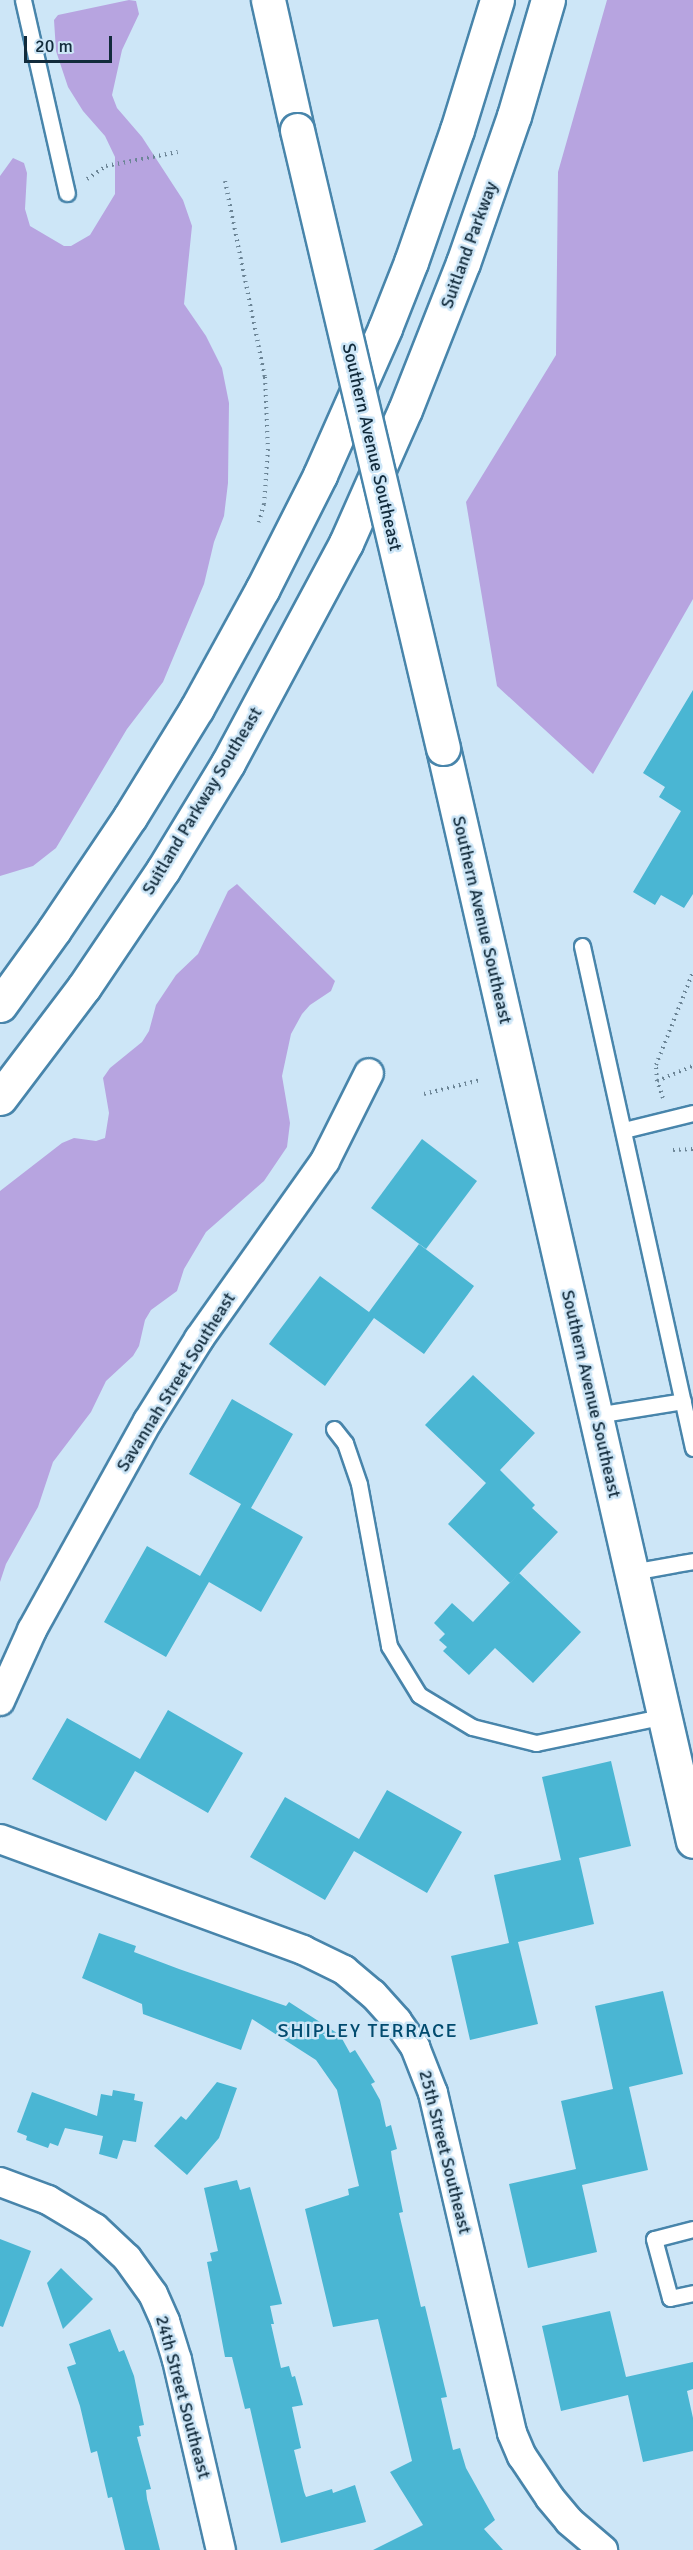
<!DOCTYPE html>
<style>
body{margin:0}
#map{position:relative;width:693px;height:2550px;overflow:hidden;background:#cde6f7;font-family:Signika,sans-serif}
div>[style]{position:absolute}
.green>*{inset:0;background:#b7a4e0}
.building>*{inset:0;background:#4ab6d3}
.path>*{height:4px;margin-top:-2px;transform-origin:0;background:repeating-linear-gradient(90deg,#6c8596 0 1.5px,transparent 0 6px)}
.roads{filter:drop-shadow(2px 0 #4885ab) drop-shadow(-2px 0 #4885ab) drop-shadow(0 2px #4885ab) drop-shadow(0 -2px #4885ab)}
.lane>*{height:15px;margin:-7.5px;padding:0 7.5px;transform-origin:7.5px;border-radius:7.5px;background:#fff}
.street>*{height:28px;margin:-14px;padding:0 14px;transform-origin:14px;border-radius:14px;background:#fff}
.secondary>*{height:33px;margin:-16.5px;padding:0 16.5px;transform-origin:16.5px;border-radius:16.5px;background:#fff}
.highway>*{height:33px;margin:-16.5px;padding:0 16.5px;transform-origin:16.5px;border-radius:16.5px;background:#fff}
.bridges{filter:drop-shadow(2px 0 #4885ab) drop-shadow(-2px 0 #4885ab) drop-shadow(0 2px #4885ab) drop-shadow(0 -2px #4885ab)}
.secondary-bridge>*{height:33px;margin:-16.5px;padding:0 16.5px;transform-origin:16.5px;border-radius:16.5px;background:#fff}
span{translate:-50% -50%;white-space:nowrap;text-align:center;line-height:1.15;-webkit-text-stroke:5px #cde6f7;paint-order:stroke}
.street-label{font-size:18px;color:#122b3b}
.neighbourhood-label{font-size:20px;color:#024b6f;letter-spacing:1.5px}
.scale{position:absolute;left:24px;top:36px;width:88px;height:27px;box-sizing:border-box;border:3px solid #122b3b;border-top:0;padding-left:8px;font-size:18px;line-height:21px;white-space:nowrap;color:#122b3b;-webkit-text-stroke:4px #cde6f7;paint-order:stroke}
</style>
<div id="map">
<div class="green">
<div style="clip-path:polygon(129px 0,136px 1px,139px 14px,122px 50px,112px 95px,117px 108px,142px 137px,183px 200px,192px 226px,184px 304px,206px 336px,222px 368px,229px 403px,228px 483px,224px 516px,214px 542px,204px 584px,163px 682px,127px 729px,56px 848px,33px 866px,0 876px,0 176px,13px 158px,24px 163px,27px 173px,25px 209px,30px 226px,64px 246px,71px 246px,90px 235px,115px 194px,115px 157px,105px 136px,83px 111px,68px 87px,56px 51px,54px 20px,58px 15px)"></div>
<div style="clip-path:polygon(607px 0,693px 0,693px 599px,593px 774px,497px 686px,466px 502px,556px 355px,558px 172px)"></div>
<div style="clip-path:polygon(237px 884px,335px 981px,331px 991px,310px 1005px,302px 1014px,291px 1034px,282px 1076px,290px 1123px,287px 1147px,264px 1181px,206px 1232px,184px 1269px,177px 1291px,151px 1310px,145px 1320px,139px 1346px,133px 1356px,106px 1381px,91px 1412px,53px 1462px,38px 1507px,6px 1564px,0 1582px,0 1191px,62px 1143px,74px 1138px,96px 1141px,105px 1138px,109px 1113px,103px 1078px,110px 1068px,142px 1042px,149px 1031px,156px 1005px,176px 975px,198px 954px,228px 891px)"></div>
</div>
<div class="building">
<div style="clip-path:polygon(693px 690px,693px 894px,684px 908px,661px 895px,655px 905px,633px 892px,681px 811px,659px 797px,665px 787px,643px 773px)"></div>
<div style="clip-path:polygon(422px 1139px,477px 1181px,426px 1249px,371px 1208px)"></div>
<div style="clip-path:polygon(419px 1244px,474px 1286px,424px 1354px,374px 1318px,325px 1386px,269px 1344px,320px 1276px,369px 1312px)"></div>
<div style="clip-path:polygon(473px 1375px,535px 1433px,500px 1470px,535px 1505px,532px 1508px,558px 1532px,510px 1583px,448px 1524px,486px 1483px,425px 1425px)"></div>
<div style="clip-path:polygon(232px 1399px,293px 1434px,251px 1508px,303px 1537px,261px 1612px,209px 1582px,166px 1657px,104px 1622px,147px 1546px,200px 1576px,241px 1504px,189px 1474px)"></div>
<div style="clip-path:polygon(519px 1573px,581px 1632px,533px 1683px,495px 1648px,469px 1675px,443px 1651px,447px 1647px,439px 1640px,445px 1634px,434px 1623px,452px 1603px,473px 1622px)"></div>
<div style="clip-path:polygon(168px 1710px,243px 1753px,208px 1813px,135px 1771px,106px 1821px,32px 1779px,67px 1718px,140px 1759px)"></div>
<div style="clip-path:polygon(611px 1761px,631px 1846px,579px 1858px,594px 1924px,518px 1942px,538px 2024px,470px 2040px,451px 1956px,509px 1943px,494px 1875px,561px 1860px,542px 1777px)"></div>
<div style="clip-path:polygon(387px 1790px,462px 1832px,427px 1893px,354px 1851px,325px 1900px,250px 1857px,285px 1797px,359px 1839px)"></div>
<div style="clip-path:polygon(99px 1933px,136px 1946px,134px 1952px,179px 1969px,286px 2006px,289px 2002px,340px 2035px,350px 2053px,355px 2050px,375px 2082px,371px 2084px,380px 2100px,386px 2127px,391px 2125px,397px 2149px,391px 2151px,392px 2159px,403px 2212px,399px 2213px,421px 2307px,425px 2306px,447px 2397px,441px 2398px,453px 2450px,460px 2448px,466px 2468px,495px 2520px,484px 2529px,503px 2550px,373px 2550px,423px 2525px,390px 2472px,412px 2461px,378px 2319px,333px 2327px,305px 2209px,349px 2195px,348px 2189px,359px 2186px,337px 2090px,316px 2060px,252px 2019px,241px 2050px,143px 2014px,142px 2004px,82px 1978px)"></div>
<div style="clip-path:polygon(663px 1991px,683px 2074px,629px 2087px,648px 2170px,582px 2185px,597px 2252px,528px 2268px,509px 2184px,576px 2169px,561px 2101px,613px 2089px,595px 2006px)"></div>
<div style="clip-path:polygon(217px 2082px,237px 2088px,219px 2138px,187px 2175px,154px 2146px,181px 2116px,186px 2120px)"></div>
<div style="clip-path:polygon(113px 2090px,135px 2094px,134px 2100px,143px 2102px,136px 2142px,123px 2140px,117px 2159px,99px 2154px,103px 2136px,65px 2128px,58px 2146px,50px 2143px,48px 2148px,26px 2140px,27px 2136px,17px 2132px,32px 2092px,97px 2116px,101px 2094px,112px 2096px)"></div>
<div style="clip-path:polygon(237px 2180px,240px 2190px,250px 2187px,282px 2304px,270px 2306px,274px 2324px,271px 2324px,281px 2368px,289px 2366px,292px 2377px,295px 2376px,303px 2405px,292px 2407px,301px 2448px,294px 2450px,304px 2492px,306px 2497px,332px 2489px,333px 2493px,355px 2485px,366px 2522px,281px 2543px,250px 2408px,245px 2409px,232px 2357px,225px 2357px,207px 2262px,212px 2261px,210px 2253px,218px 2251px,204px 2188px)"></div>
<div style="clip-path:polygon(0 2239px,31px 2251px,3px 2327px,0 2326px)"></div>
<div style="clip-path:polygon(61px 2268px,93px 2299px,63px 2329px,47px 2283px)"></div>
<div style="clip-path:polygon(610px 2311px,626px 2377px,693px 2362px,693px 2389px,687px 2391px,693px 2418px,693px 2451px,643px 2462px,628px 2395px,561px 2411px,542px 2326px)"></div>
<div style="clip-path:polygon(110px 2329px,119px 2352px,124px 2350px,134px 2376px,144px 2425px,139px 2426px,141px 2436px,137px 2437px,151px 2489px,146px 2490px,147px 2499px,160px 2550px,125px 2550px,112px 2497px,108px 2498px,97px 2451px,91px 2453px,80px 2406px,67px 2367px,76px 2364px,69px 2344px)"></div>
</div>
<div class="path">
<div style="left:87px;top:179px;width:23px;rotate:-34deg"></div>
<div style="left:106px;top:166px;width:73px;rotate:-11deg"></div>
<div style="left:225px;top:181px;width:200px;rotate:78.5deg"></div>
<div style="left:265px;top:377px;width:72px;rotate:87.6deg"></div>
<div style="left:268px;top:449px;width:55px;rotate:94.2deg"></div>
<div style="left:264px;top:504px;width:19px;rotate:106deg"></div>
<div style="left:657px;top:1081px;width:39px;rotate:-23deg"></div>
<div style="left:424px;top:1094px;width:58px;rotate:-14deg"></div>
<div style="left:663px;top:1098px;width:18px;rotate:-109deg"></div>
<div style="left:657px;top:1081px;width:16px;rotate:-94deg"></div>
<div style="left:656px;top:1065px;width:100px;rotate:-68.3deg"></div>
<div style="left:673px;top:1150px;width:20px;rotate:-3deg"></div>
</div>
<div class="roads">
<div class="lane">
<div style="left:23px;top:0;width:198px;rotate:77.2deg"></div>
<div style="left:582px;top:946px;width:514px;rotate:77.53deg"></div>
<div style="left:624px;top:1130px;width:71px;rotate:-13.8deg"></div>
<div style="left:596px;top:1415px;width:88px;rotate:-9.1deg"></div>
<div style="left:334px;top:1429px;width:18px;rotate:52deg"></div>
<div style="left:345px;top:1443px;width:43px;rotate:71.1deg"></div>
<div style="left:359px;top:1484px;width:165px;rotate:79.5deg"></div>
<div style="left:389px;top:1646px;width:57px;rotate:58.5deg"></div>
<div style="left:419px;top:1695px;width:62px;rotate:31.1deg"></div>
<div style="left:472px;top:1727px;width:66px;rotate:14deg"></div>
<div style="left:536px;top:1743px;width:132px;rotate:-11.8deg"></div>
<div style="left:632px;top:1572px;width:62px;rotate:-10.2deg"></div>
<div style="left:693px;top:2229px;width:40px;rotate:165.6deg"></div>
<div style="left:654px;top:2239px;width:61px;rotate:74.8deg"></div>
<div style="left:670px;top:2298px;width:24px;rotate:-12deg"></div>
</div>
<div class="street">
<div style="left:0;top:1701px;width:78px;rotate:-65.7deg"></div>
<div style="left:32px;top:1630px;width:239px;rotate:-61deg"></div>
<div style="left:148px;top:1421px;width:97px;rotate:-58.1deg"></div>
<div style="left:199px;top:1339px;width:218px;rotate:-54.7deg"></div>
<div style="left:325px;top:1161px;width:98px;rotate:-63.4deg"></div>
<div style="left:0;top:1839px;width:323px;rotate:20.1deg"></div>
<div style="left:303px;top:1950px;width:46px;rotate:26deg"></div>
<div style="left:344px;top:1970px;width:38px;rotate:40deg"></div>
<div style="left:373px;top:1994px;width:36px;rotate:48deg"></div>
<div style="left:397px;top:2021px;width:32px;rotate:55deg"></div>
<div style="left:415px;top:2047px;width:49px;rotate:68.6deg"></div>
<div style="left:433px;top:2093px;width:349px;rotate:76.9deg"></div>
<div style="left:512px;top:2433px;width:25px;rotate:67deg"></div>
<div style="left:522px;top:2456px;width:50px;rotate:56.3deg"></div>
<div style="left:550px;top:2498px;width:30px;rotate:50deg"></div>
<div style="left:569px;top:2521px;width:45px;rotate:40.5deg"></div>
<div style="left:0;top:2182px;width:51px;rotate:20.6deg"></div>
<div style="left:48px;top:2200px;width:55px;rotate:30.8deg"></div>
<div style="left:95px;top:2228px;width:44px;rotate:43.2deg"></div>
<div style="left:127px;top:2258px;width:44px;rotate:54.2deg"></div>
<div style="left:153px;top:2294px;width:30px;rotate:66deg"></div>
<div style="left:165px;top:2321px;width:41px;rotate:72.9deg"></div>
<div style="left:177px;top:2360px;width:195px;rotate:77deg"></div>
</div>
<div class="secondary">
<div style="left:268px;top:0;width:133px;rotate:77.4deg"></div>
<div style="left:443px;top:748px;width:1121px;rotate:77.12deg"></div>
</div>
<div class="highway">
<div style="left:0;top:1005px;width:92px;rotate:-54.2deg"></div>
<div style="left:54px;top:930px;width:136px;rotate:-56.1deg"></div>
<div style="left:130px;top:817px;width:128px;rotate:-58.4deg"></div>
<div style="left:197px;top:708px;width:135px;rotate:-61.2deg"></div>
<div style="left:262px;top:590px;width:129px;rotate:-63.2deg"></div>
<div style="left:320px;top:475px;width:161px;rotate:-66.1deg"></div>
<div style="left:385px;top:328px;width:71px;rotate:-68.5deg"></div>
<div style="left:411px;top:262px;width:140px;rotate:-70.8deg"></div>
<div style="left:457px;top:130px;width:136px;rotate:-72.9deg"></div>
<div style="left:0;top:1098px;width:139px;rotate:-52.9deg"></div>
<div style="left:84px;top:987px;width:141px;rotate:-56deg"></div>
<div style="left:163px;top:870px;width:125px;rotate:-58.7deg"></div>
<div style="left:228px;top:763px;width:250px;rotate:-61.8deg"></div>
<div style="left:346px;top:543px;width:145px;rotate:-66.1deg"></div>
<div style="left:405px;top:410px;width:158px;rotate:-68.5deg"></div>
<div style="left:463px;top:263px;width:156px;rotate:-70.9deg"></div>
<div style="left:514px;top:116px;width:121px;rotate:-73.7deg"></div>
</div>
</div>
<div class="bridges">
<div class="secondary-bridge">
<div style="left:297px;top:130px;width:635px;rotate:76.71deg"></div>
</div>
</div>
<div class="street-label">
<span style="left:469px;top:245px;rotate:-70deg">Suitland Parkway</span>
<span style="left:372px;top:447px;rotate:77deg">Southern Avenue Southeast</span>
<span style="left:202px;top:801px;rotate:-59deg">Suitland Parkway Southeast</span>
<span style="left:482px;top:920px;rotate:77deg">Southern Avenue Southeast</span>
<span style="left:176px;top:1382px;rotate:-58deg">Savannah Street Southeast</span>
<span style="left:591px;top:1394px;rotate:77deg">Southern Avenue Southeast</span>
<span style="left:445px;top:2152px;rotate:76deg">25th Street Southeast</span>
<span style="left:183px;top:2397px;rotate:75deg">24th Street Southeast</span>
</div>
<div class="neighbourhood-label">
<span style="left:368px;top:2030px">SHIPLEY TERRACE</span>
</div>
<div class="scale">20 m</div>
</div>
